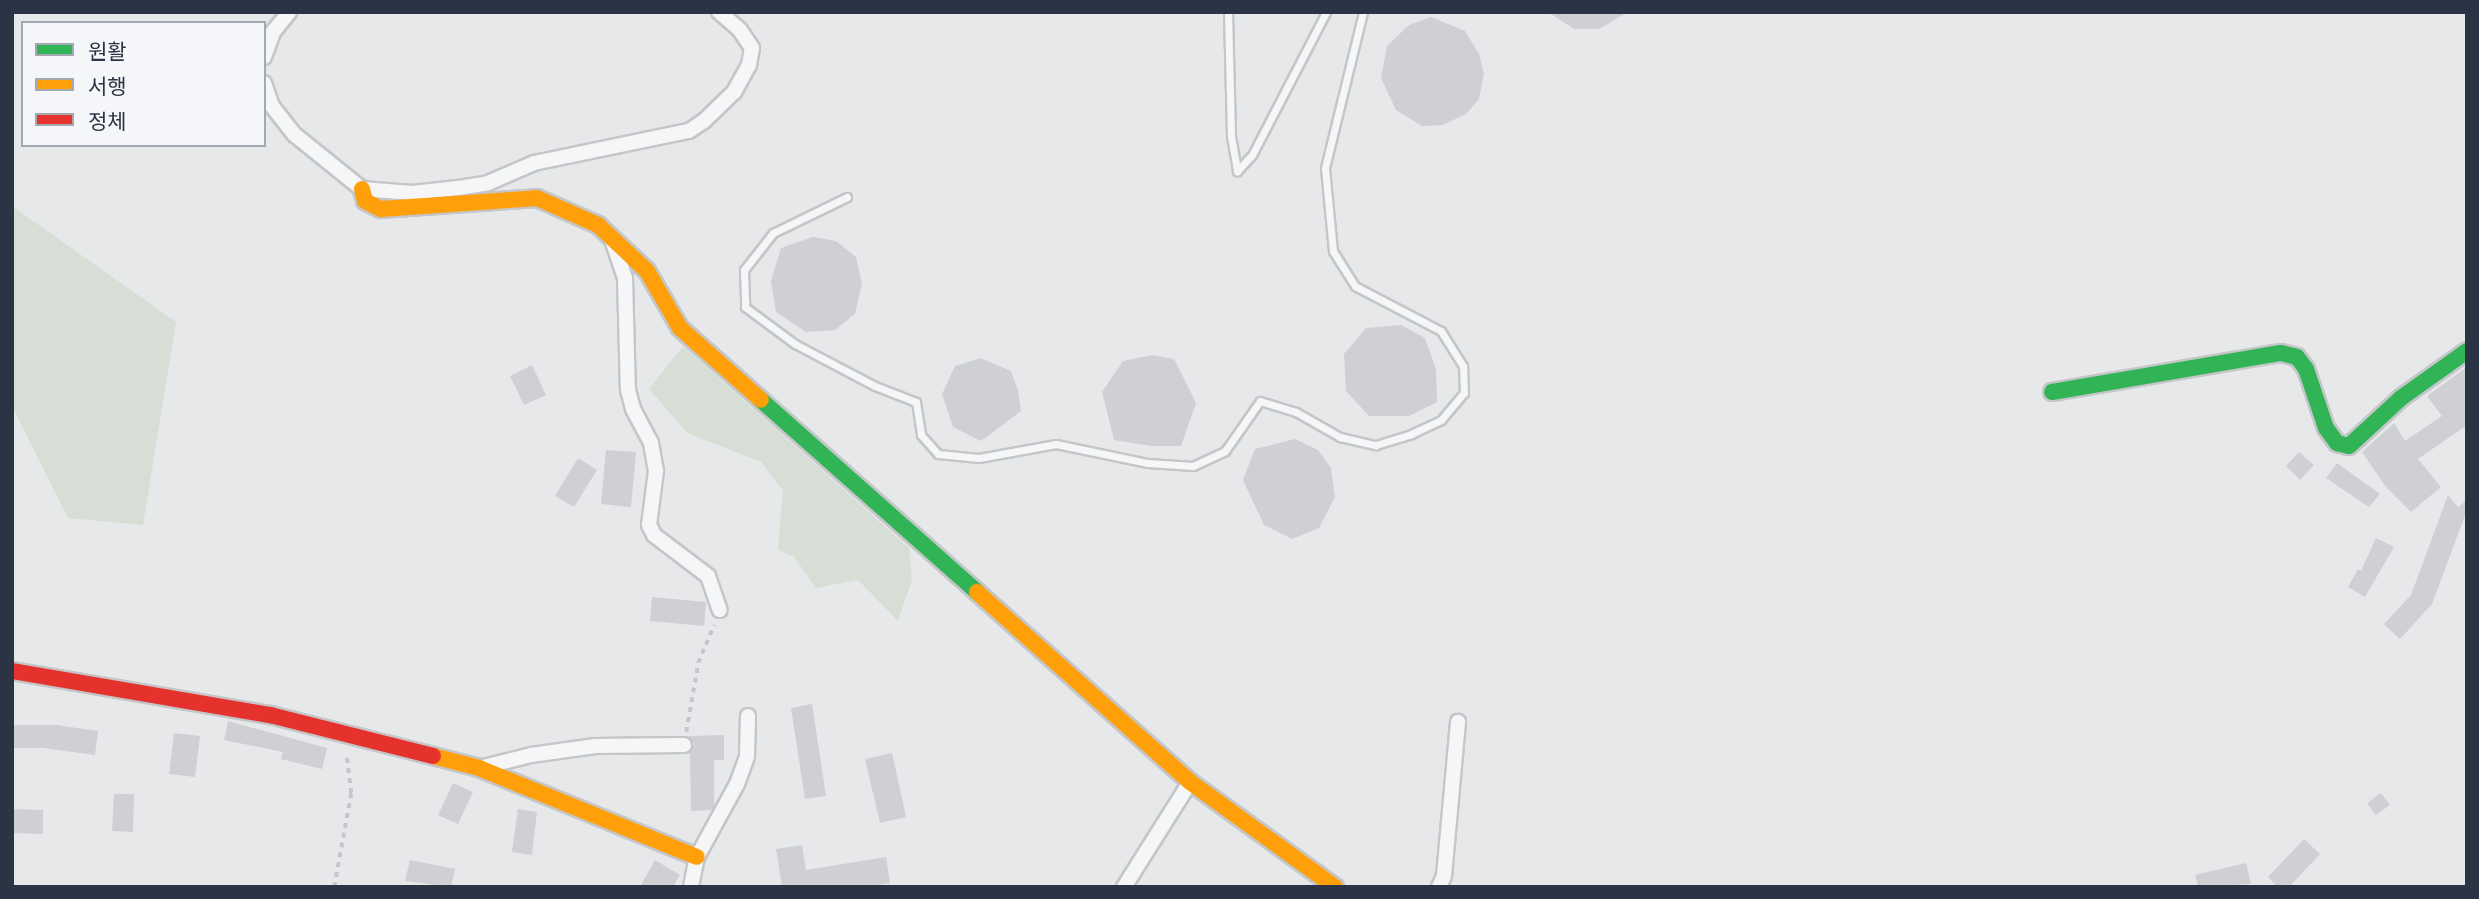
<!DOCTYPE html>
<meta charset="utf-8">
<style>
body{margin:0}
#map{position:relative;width:2479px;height:899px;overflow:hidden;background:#e6e8ea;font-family:"Public Sans","Noto Sans KR",sans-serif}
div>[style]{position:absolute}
.green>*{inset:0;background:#d6ded6}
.building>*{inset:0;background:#ced0d3}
.path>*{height:3.5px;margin-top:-1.75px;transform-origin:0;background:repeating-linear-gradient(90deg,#c5c6ca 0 5px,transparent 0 10px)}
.roads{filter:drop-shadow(2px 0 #c4c6c8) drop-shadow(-2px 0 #c4c6c8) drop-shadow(0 2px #c4c6c8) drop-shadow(0 -2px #c4c6c8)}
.lane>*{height:7px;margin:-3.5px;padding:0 3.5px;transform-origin:3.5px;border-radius:3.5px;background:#f5f6f7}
.street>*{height:14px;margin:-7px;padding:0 7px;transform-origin:7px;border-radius:7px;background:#f5f6f7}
.fast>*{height:16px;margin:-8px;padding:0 8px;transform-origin:8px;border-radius:8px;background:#30b455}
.slow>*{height:16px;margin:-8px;padding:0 8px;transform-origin:8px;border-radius:8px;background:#ff9f0a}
.jam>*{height:16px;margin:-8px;padding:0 8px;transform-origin:8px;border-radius:8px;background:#e5322d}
span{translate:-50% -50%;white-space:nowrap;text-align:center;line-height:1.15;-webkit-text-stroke:5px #f4f6f9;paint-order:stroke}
.frame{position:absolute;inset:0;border:14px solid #2b3445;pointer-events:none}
.legend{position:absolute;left:21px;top:21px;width:245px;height:126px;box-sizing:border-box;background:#f4f6f9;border:2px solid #a4a8b1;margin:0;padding:9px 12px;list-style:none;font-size:21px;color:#2b3445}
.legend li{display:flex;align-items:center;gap:14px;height:35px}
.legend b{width:35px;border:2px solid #a4a8b1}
</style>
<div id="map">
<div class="green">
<div style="clip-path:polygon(12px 206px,176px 322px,143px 525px,68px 518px,12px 406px)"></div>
<div style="clip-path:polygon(683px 346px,909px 548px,912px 580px,898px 621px,858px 580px,816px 588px,794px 557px,778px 550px,783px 491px,761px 462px,687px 433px,649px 389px)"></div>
</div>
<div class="building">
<div style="clip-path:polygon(1548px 12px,1628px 12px,1599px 29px,1574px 29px)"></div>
<div style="clip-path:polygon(1431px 17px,1465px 31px,1479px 54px,1484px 74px,1479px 99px,1466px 114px,1443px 125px,1422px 126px,1396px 110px,1381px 78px,1387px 46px,1409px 25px)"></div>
<div style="clip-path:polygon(813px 237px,836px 241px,856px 257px,862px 284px,855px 314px,835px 330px,806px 332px,776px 312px,771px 281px,781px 248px)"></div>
<div style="clip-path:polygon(1401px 325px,1425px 338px,1436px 369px,1437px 402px,1409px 416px,1369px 416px,1346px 391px,1344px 354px,1366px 328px)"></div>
<div style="clip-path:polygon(1152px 355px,1174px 359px,1196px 403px,1181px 446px,1151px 446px,1114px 440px,1102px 392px,1123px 361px)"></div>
<div style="clip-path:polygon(981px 358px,1011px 371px,1018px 390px,1021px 411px,981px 441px,953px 427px,942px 394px,955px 366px)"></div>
<div style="clip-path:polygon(532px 365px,546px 395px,524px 405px,510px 376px)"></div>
<div style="clip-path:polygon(2467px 367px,2467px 425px,2418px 459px,2441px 487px,2411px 512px,2386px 487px,2362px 452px,2394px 423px,2405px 441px,2442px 416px,2427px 396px)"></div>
<div style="clip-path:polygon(1295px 439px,1318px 450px,1331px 468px,1335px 497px,1319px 528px,1292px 539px,1264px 525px,1243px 480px,1255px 449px)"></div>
<div style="clip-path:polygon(606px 450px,636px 452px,631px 507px,601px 504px)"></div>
<div style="clip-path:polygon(2299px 452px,2314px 465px,2300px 480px,2286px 466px)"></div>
<div style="clip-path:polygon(578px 458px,597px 470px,574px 507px,555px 496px)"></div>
<div style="clip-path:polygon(2337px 463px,2380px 494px,2369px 507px,2326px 478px)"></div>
<div style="clip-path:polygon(2448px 495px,2458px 507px,2467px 500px,2467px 510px,2432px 604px,2400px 639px,2384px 624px,2411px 595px)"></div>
<div style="clip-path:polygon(2376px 538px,2394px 547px,2365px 597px,2348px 587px,2358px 569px,2361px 571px)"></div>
<div style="clip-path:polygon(652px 597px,706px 602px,704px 626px,650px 621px)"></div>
<div style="clip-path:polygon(812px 704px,826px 796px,805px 799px,791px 708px)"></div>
<div style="clip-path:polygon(228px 721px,327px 748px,322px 769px,281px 759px,283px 752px,224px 740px)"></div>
<div style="clip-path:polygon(12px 725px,56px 725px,98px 731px,95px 755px,43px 748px,12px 748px)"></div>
<div style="clip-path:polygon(174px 733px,200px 736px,195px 777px,169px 774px)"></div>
<div style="clip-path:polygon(724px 735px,724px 760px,714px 760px,714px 806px,711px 810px,691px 811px,690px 753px,694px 744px,689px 736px)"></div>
<div style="clip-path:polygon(892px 753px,906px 817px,880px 823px,865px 759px)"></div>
<div style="clip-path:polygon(453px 783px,473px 792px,458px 824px,438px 815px)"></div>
<div style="clip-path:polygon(2381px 793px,2390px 805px,2376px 815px,2367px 803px)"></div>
<div style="clip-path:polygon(114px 794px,134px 794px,133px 832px,112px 831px)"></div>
<div style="clip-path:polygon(12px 809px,43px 810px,43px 834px,12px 833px)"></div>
<div style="clip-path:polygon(518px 809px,537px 812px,532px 855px,512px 852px)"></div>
<div style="clip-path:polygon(2304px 839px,2320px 854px,2289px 887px,2278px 887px,2268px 877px)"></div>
<div style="clip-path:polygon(802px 845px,806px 870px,886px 857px,890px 883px,866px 887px,782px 887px,776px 849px)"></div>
<div style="clip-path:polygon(410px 860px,455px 869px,451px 887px,405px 881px)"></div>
<div style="clip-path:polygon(655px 860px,680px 875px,673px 887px,640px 887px)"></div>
<div style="clip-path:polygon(2246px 863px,2251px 884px,2198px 887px,2195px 875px)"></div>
</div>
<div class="path">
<div style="left:686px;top:732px;width:70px;rotate:-80.1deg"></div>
<div style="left:698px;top:663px;width:41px;rotate:-67.2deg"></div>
<div style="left:334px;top:887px;width:96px;rotate:-79.7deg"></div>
<div style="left:351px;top:793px;width:39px;rotate:-97deg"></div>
</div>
<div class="roads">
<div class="lane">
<div style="left:1228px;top:12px;width:124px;rotate:88.6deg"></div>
<div style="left:1231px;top:136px;width:36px;rotate:80deg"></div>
<div style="left:1237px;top:171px;width:22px;rotate:-47deg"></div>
<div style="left:1252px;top:155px;width:161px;rotate:-62.6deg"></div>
<div style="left:847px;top:197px;width:82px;rotate:154.1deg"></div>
<div style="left:773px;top:233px;width:47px;rotate:128.1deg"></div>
<div style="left:744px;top:270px;width:37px;rotate:88deg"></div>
<div style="left:745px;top:307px;width:62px;rotate:36.5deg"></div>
<div style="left:795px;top:344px;width:90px;rotate:27.7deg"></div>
<div style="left:875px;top:386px;width:44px;rotate:21.3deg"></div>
<div style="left:916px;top:402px;width:33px;rotate:81deg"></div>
<div style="left:921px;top:435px;width:25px;rotate:48deg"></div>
<div style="left:938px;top:454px;width:41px;rotate:5.6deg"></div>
<div style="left:979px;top:458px;width:78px;rotate:-10.3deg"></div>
<div style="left:1056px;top:444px;width:94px;rotate:11.7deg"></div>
<div style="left:1148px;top:463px;width:45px;rotate:3.8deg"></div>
<div style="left:1193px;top:466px;width:35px;rotate:-25deg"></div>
<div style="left:1225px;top:451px;width:61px;rotate:-55deg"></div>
<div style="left:1260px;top:401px;width:38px;rotate:17deg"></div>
<div style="left:1296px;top:412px;width:51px;rotate:29.6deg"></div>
<div style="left:1340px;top:437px;width:37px;rotate:13deg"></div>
<div style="left:1376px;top:445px;width:37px;rotate:-17deg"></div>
<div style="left:1411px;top:434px;width:33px;rotate:-25deg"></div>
<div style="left:1441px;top:420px;width:35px;rotate:-50deg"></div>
<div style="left:1464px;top:393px;width:27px;rotate:-92deg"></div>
<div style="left:1463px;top:366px;width:41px;rotate:-122.2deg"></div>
<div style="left:1441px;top:331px;width:97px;rotate:-152.4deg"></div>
<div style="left:1355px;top:286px;width:41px;rotate:-122.2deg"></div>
<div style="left:1333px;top:251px;width:83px;rotate:-95.5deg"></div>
<div style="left:1325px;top:168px;width:161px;rotate:-76.3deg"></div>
</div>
<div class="street">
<div style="left:264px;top:57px;width:27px;rotate:-70deg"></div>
<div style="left:273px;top:32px;width:26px;rotate:-51deg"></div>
<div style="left:264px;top:83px;width:24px;rotate:71deg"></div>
<div style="left:272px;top:106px;width:37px;rotate:52deg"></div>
<div style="left:295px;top:135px;width:86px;rotate:38.9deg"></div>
<div style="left:362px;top:189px;width:50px;rotate:4.6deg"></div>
<div style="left:412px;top:193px;width:46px;rotate:-6.2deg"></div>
<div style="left:458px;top:188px;width:30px;rotate:-9deg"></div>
<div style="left:488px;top:183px;width:50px;rotate:-23.5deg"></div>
<div style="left:534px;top:163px;width:158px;rotate:-11.7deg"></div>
<div style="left:689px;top:131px;width:18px;rotate:-34deg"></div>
<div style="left:704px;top:121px;width:42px;rotate:-44deg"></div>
<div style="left:734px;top:92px;width:31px;rotate:-61deg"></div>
<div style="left:749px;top:65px;width:17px;rotate:-80deg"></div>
<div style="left:752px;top:48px;width:22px;rotate:-124deg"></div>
<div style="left:740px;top:30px;width:28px;rotate:-139deg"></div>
<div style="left:612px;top:240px;width:40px;rotate:71.1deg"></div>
<div style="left:625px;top:278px;width:112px;rotate:88.5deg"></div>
<div style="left:628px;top:390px;width:20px;rotate:75deg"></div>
<div style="left:633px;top:409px;width:38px;rotate:62deg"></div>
<div style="left:651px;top:443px;width:28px;rotate:80deg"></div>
<div style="left:656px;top:471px;width:54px;rotate:97.4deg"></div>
<div style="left:649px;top:525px;width:11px;rotate:63deg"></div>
<div style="left:654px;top:535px;width:68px;rotate:37.2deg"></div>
<div style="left:708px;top:576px;width:36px;rotate:71deg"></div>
<div style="left:479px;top:768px;width:54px;rotate:-14deg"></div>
<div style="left:531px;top:755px;width:65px;rotate:-8deg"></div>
<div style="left:595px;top:746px;width:89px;rotate:-0.6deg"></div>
<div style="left:691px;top:887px;width:31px;rotate:-79deg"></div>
<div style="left:697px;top:857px;width:83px;rotate:-61.3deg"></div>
<div style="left:737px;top:784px;width:30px;rotate:-70deg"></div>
<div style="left:747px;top:756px;width:40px;rotate:-88.6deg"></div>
<div style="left:1124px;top:887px;width:124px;rotate:-57.8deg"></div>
<div style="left:1439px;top:887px;width:12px;rotate:-66deg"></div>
<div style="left:1444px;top:876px;width:155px;rotate:-84.8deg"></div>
</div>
<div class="fast">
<div style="left:2052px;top:392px;width:232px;rotate:-9.7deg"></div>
<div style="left:2281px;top:353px;width:16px;rotate:14deg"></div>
<div style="left:2297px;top:357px;width:15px;rotate:53deg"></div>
<div style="left:2306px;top:369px;width:62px;rotate:71.3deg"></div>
<div style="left:2326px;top:428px;width:19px;rotate:54deg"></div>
<div style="left:2337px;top:443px;width:12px;rotate:14deg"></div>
<div style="left:2349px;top:446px;width:71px;rotate:-42.7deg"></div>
<div style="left:2401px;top:398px;width:81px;rotate:-35.5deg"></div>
<div style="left:761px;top:400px;width:289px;rotate:41.6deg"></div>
</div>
<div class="slow">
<div style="left:362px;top:189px;width:12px;rotate:76deg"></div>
<div style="left:365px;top:201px;width:18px;rotate:27deg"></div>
<div style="left:381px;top:209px;width:156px;rotate:-4deg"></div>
<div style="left:537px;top:198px;width:67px;rotate:23.9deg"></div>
<div style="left:598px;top:225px;width:67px;rotate:43.2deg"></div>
<div style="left:647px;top:271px;width:66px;rotate:59.9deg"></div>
<div style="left:680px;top:328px;width:108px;rotate:41.6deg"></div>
<div style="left:977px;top:592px;width:285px;rotate:41.7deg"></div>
<div style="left:1190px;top:782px;width:179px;rotate:35.9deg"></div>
<div style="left:433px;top:756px;width:48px;rotate:14.6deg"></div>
<div style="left:479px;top:768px;width:235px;rotate:22.2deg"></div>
</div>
<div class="jam">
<div style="left:12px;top:671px;width:262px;rotate:9.7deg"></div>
<div style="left:270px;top:715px;width:168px;rotate:14.1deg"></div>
</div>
</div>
<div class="frame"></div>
<ul class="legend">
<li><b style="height:9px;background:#30b455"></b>원활</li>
<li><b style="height:9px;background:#ff9f0a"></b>서행</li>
<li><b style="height:9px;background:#e5322d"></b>정체</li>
</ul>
</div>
